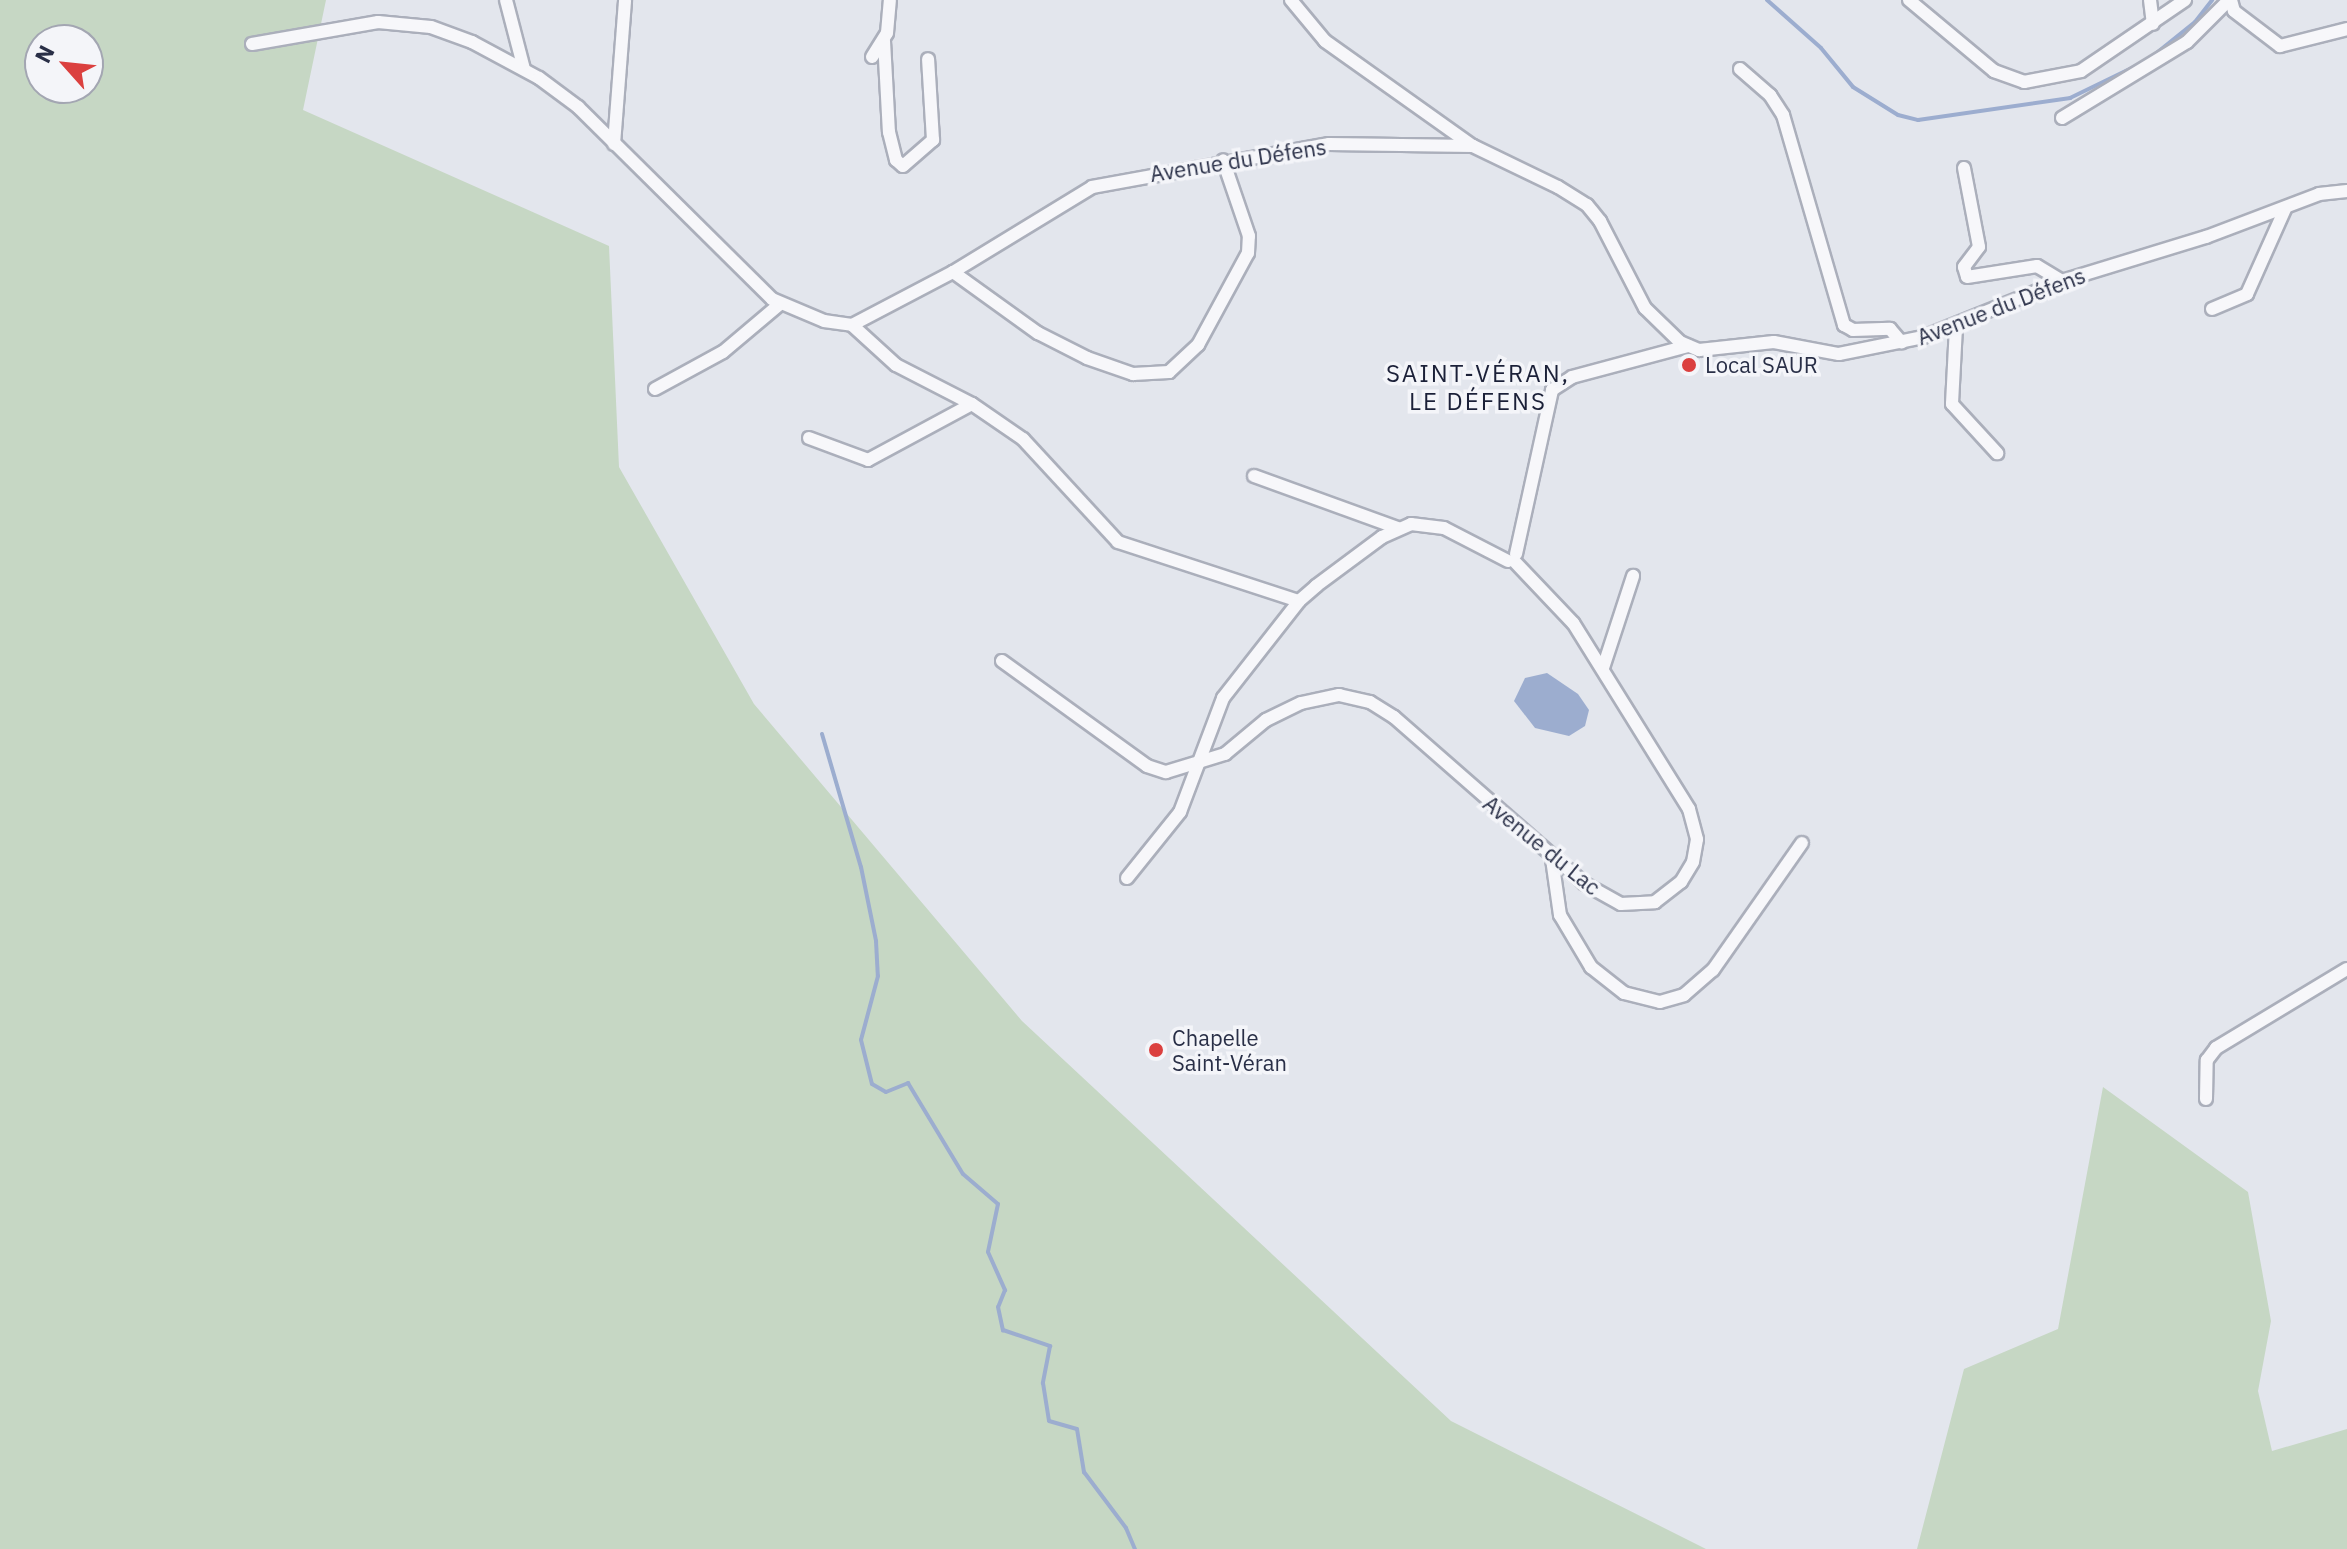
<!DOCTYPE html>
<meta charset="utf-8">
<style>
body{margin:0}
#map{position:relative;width:2347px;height:1549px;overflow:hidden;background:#e3e6ed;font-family:"IBM Plex Sans",sans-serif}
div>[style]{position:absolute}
.green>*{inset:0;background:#c6d7c4}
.water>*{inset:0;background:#9cadcf}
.stream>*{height:4px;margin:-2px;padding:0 2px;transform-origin:2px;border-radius:2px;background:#9cadcf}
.roads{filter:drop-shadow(2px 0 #abafbb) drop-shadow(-2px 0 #abafbb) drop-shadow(0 2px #abafbb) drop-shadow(0 -2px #abafbb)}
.minor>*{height:12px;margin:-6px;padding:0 6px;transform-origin:6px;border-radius:6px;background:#f7f7fa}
.dots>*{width:22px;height:22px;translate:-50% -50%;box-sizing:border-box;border:4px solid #f4f5f9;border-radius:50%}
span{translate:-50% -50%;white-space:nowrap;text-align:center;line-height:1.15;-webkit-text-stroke:7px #f4f5f9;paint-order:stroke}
.street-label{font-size:22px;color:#292f47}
.poi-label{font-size:22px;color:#292f47}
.left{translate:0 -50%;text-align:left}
.neighbourhood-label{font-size:24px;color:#1b2038;letter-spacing:2px}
.north{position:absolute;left:24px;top:24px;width:80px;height:80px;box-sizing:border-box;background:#f4f5f9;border:2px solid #a3a6b2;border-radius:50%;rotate:297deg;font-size:22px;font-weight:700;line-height:32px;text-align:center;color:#292f47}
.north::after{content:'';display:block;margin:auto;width:28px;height:36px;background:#db403f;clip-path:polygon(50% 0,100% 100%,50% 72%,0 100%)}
</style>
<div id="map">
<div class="green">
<div style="clip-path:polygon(evenodd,0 0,326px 0,303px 110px,609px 246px,619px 467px,754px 704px,1022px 1021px,1451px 1421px,1706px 1549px,0 1549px,0 0,40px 40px,88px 40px,88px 88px,40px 88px,40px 40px)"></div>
<div style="clip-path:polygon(2103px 1087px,2248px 1192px,2271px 1321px,2258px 1391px,2272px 1451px,2347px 1429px,2347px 1549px,1917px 1549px,1964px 1369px,2058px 1329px)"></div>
</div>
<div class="water">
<div style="clip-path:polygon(1547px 673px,1578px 694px,1589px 710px,1585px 726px,1569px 736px,1535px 728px,1514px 701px,1525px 678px)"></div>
</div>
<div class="stream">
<div style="left:1767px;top:0;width:72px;rotate:41.6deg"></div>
<div style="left:1821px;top:48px;width:50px;rotate:50.6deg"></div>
<div style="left:1853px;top:87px;width:53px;rotate:31.9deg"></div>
<div style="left:1898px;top:115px;width:21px;rotate:14deg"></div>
<div style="left:1918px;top:120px;width:154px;rotate:-8.2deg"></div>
<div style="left:2070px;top:98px;width:76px;rotate:-25.9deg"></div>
<div style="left:2149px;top:59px;width:59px;rotate:-38.8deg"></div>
<div style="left:2195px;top:22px;width:28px;rotate:-52deg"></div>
<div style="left:822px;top:734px;width:139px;rotate:73.7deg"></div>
<div style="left:861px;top:867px;width:76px;rotate:78.5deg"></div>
<div style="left:876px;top:941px;width:35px;rotate:87deg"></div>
<div style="left:878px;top:976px;width:66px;rotate:104.9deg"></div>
<div style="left:861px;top:1040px;width:45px;rotate:76deg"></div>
<div style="left:872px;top:1084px;width:16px;rotate:30deg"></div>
<div style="left:886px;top:1092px;width:24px;rotate:-22deg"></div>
<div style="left:908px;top:1083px;width:106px;rotate:58.9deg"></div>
<div style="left:963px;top:1174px;width:46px;rotate:40.6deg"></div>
<div style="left:998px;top:1204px;width:49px;rotate:101.8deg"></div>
<div style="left:988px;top:1252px;width:42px;rotate:65.9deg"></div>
<div style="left:1005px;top:1290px;width:18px;rotate:112deg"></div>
<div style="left:998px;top:1307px;width:24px;rotate:78deg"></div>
<div style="left:1003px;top:1330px;width:50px;rotate:18.8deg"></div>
<div style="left:1050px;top:1346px;width:38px;rotate:101deg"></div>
<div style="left:1043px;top:1383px;width:38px;rotate:81deg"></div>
<div style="left:1049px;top:1421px;width:29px;rotate:16deg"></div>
<div style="left:1077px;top:1429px;width:44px;rotate:80.8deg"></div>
<div style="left:1084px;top:1472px;width:70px;rotate:53.1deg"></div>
<div style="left:1126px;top:1528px;width:23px;rotate:67deg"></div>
</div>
<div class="roads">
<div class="minor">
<div style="left:506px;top:0;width:71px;rotate:75.4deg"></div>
<div style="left:1291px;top:0;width:53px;rotate:50.3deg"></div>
<div style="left:1325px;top:41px;width:181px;rotate:35.4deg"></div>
<div style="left:1909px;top:0;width:111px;rotate:39.9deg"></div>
<div style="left:1994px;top:71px;width:32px;rotate:20deg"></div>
<div style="left:2024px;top:82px;width:58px;rotate:-10.9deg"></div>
<div style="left:2081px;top:71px;width:126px;rotate:-34.3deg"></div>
<div style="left:2150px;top:0;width:24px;rotate:83deg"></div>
<div style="left:2231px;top:0;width:11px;rotate:75deg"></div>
<div style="left:2234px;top:11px;width:58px;rotate:37.3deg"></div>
<div style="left:2280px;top:46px;width:69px;rotate:-14.2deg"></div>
<div style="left:884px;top:41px;width:91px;rotate:86.9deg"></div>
<div style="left:889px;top:132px;width:29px;rotate:76deg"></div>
<div style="left:896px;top:160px;width:9px;rotate:41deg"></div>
<div style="left:903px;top:166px;width:40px;rotate:-41deg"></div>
<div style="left:933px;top:140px;width:81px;rotate:-93.5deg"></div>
<div style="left:252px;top:44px;width:128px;rotate:-9.9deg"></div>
<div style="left:378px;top:22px;width:53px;rotate:5.4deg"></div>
<div style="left:431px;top:27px;width:44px;rotate:20.1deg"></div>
<div style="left:472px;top:42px;width:76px;rotate:28.2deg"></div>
<div style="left:539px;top:78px;width:49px;rotate:36.6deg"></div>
<div style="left:578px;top:107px;width:273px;rotate:44.7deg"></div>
<div style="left:772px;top:299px;width:56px;rotate:22.9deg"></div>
<div style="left:824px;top:321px;width:28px;rotate:8deg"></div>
<div style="left:852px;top:325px;width:114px;rotate:-27.7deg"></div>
<div style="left:953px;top:272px;width:163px;rotate:-31.4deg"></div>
<div style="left:1092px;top:187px;width:241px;rotate:-10.3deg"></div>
<div style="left:1329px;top:144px;width:144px;rotate:0.8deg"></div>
<div style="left:1473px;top:146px;width:94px;rotate:25.8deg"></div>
<div style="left:1558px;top:187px;width:34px;rotate:32deg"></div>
<div style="left:1587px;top:205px;width:21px;rotate:51deg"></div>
<div style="left:1600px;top:221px;width:98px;rotate:62.7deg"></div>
<div style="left:1645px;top:308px;width:49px;rotate:44.2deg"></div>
<div style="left:1680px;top:342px;width:21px;rotate:23deg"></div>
<div style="left:1699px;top:350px;width:75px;rotate:-6.1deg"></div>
<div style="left:1774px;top:342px;width:66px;rotate:10.5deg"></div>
<div style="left:1839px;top:354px;width:86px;rotate:-11.4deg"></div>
<div style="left:1923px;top:337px;width:150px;rotate:-21.9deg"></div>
<div style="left:2062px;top:281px;width:151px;rotate:-17deg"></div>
<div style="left:2206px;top:237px;width:121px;rotate:-20.8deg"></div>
<div style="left:2319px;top:194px;width:28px;rotate:-6deg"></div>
<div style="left:872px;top:57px;width:28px;rotate:-58deg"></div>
<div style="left:887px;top:33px;width:33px;rotate:-85deg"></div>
<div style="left:1740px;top:69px;width:40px;rotate:41deg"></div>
<div style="left:1770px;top:95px;width:24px;rotate:57deg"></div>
<div style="left:1783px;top:115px;width:219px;rotate:73.8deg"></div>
<div style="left:1844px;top:325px;width:10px;rotate:29deg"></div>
<div style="left:1853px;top:330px;width:37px;rotate:-2deg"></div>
<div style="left:1890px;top:329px;width:18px;rotate:49deg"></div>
<div style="left:2062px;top:118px;width:146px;rotate:-31.3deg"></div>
<div style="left:2187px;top:42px;width:59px;rotate:-45deg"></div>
<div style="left:614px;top:144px;width:144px;rotate:-85.6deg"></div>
<div style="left:1964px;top:168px;width:80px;rotate:79.2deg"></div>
<div style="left:1979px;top:247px;width:25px;rotate:127deg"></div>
<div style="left:1964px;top:267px;width:10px;rotate:73deg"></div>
<div style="left:1967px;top:277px;width:71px;rotate:-8.9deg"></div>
<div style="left:2037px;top:266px;width:29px;rotate:31deg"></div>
<div style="left:953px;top:272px;width:105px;rotate:35.7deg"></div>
<div style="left:1038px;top:333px;width:55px;rotate:27deg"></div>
<div style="left:1087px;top:358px;width:49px;rotate:19.2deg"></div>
<div style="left:1133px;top:374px;width:36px;rotate:-3deg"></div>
<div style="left:1169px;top:372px;width:40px;rotate:-43deg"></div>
<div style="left:1198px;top:345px;width:105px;rotate:-61.5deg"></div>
<div style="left:1248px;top:253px;width:17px;rotate:-87deg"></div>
<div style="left:1249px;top:236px;width:80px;rotate:-108.9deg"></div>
<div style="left:2212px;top:309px;width:38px;rotate:-23deg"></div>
<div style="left:2247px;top:294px;width:93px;rotate:-65.9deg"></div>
<div style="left:852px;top:325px;width:59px;rotate:42.3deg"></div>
<div style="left:896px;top:365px;width:85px;rotate:27.2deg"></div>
<div style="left:972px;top:404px;width:62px;rotate:34.5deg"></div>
<div style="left:1023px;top:439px;width:140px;rotate:47.3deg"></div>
<div style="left:1118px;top:542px;width:190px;rotate:18.1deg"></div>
<div style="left:1956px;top:327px;width:77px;rotate:93deg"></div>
<div style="left:1952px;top:404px;width:67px;rotate:47.4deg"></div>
<div style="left:655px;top:389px;width:77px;rotate:-28.6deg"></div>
<div style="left:723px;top:352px;width:75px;rotate:-40.1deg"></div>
<div style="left:809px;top:438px;width:63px;rotate:20.4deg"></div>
<div style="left:868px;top:460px;width:118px;rotate:-28.3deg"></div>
<div style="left:1254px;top:476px;width:153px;rotate:19.9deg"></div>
<div style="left:1516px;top:554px;width:168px;rotate:-77.6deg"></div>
<div style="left:1552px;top:390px;width:24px;rotate:-33deg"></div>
<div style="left:1572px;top:377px;width:120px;rotate:-15deg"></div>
<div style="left:1002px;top:661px;width:179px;rotate:35.9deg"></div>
<div style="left:1147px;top:766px;width:20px;rotate:18deg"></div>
<div style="left:1166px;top:772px;width:62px;rotate:-17deg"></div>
<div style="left:1225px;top:754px;width:53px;rotate:-39.7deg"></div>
<div style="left:1266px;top:720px;width:39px;rotate:-26deg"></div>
<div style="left:1301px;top:703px;width:39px;rotate:-12deg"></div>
<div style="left:1339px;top:695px;width:32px;rotate:13deg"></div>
<div style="left:1370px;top:702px;width:28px;rotate:32deg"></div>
<div style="left:1394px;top:717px;width:254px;rotate:41.2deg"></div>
<div style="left:1585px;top:884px;width:41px;rotate:29.1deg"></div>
<div style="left:1621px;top:904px;width:34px;rotate:-3deg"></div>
<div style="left:1655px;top:902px;width:33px;rotate:-38deg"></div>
<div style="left:1681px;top:882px;width:23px;rotate:-59deg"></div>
<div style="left:1693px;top:862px;width:23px;rotate:-80deg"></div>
<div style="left:1697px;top:839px;width:31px;rotate:-105deg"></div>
<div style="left:1689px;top:809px;width:219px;rotate:-121.9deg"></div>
<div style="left:1573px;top:623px;width:83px;rotate:-133.5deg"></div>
<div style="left:1603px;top:668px;width:97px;rotate:-71.9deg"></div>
<div style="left:1552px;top:859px;width:57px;rotate:81.9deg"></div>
<div style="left:1560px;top:915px;width:61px;rotate:59.2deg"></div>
<div style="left:1591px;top:967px;width:42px;rotate:38.2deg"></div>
<div style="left:1624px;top:993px;width:37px;rotate:14deg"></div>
<div style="left:1660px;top:1002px;width:25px;rotate:-16deg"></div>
<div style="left:1684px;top:995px;width:38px;rotate:-41deg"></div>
<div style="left:1713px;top:970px;width:155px;rotate:-55deg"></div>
<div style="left:1127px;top:878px;width:85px;rotate:-51.2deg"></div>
<div style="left:1180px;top:812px;width:122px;rotate:-69.3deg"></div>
<div style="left:1223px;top:698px;width:123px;rotate:-51.9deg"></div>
<div style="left:1299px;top:601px;width:23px;rotate:-41deg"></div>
<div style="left:1316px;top:586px;width:82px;rotate:-36.6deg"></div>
<div style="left:1382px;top:537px;width:32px;rotate:-24deg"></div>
<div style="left:1411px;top:524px;width:33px;rotate:7deg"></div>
<div style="left:1444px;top:528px;width:72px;rotate:27.3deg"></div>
<div style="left:2206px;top:1099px;width:39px;rotate:-89deg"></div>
<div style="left:2207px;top:1060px;width:15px;rotate:-53deg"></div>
<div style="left:2216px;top:1048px;width:153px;rotate:-31.1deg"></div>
</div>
</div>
<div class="dots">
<div style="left:1689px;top:365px;background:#db403f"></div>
<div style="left:1156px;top:1050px;background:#db403f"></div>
</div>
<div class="street-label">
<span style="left:1238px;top:160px;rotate:-9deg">Avenue du Défens</span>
<span style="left:2001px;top:306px;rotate:-21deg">Avenue du Défens</span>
<span style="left:1542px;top:845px;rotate:39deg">Avenue du Lac</span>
</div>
<div class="poi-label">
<span class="left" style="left:1705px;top:365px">Local SAUR</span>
<span class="left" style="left:1172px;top:1050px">Chapelle<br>Saint-Véran</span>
</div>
<div class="neighbourhood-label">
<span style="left:1478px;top:388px">SAINT-VÉRAN,<br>LE DÉFENS</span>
</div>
<div class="north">N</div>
</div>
